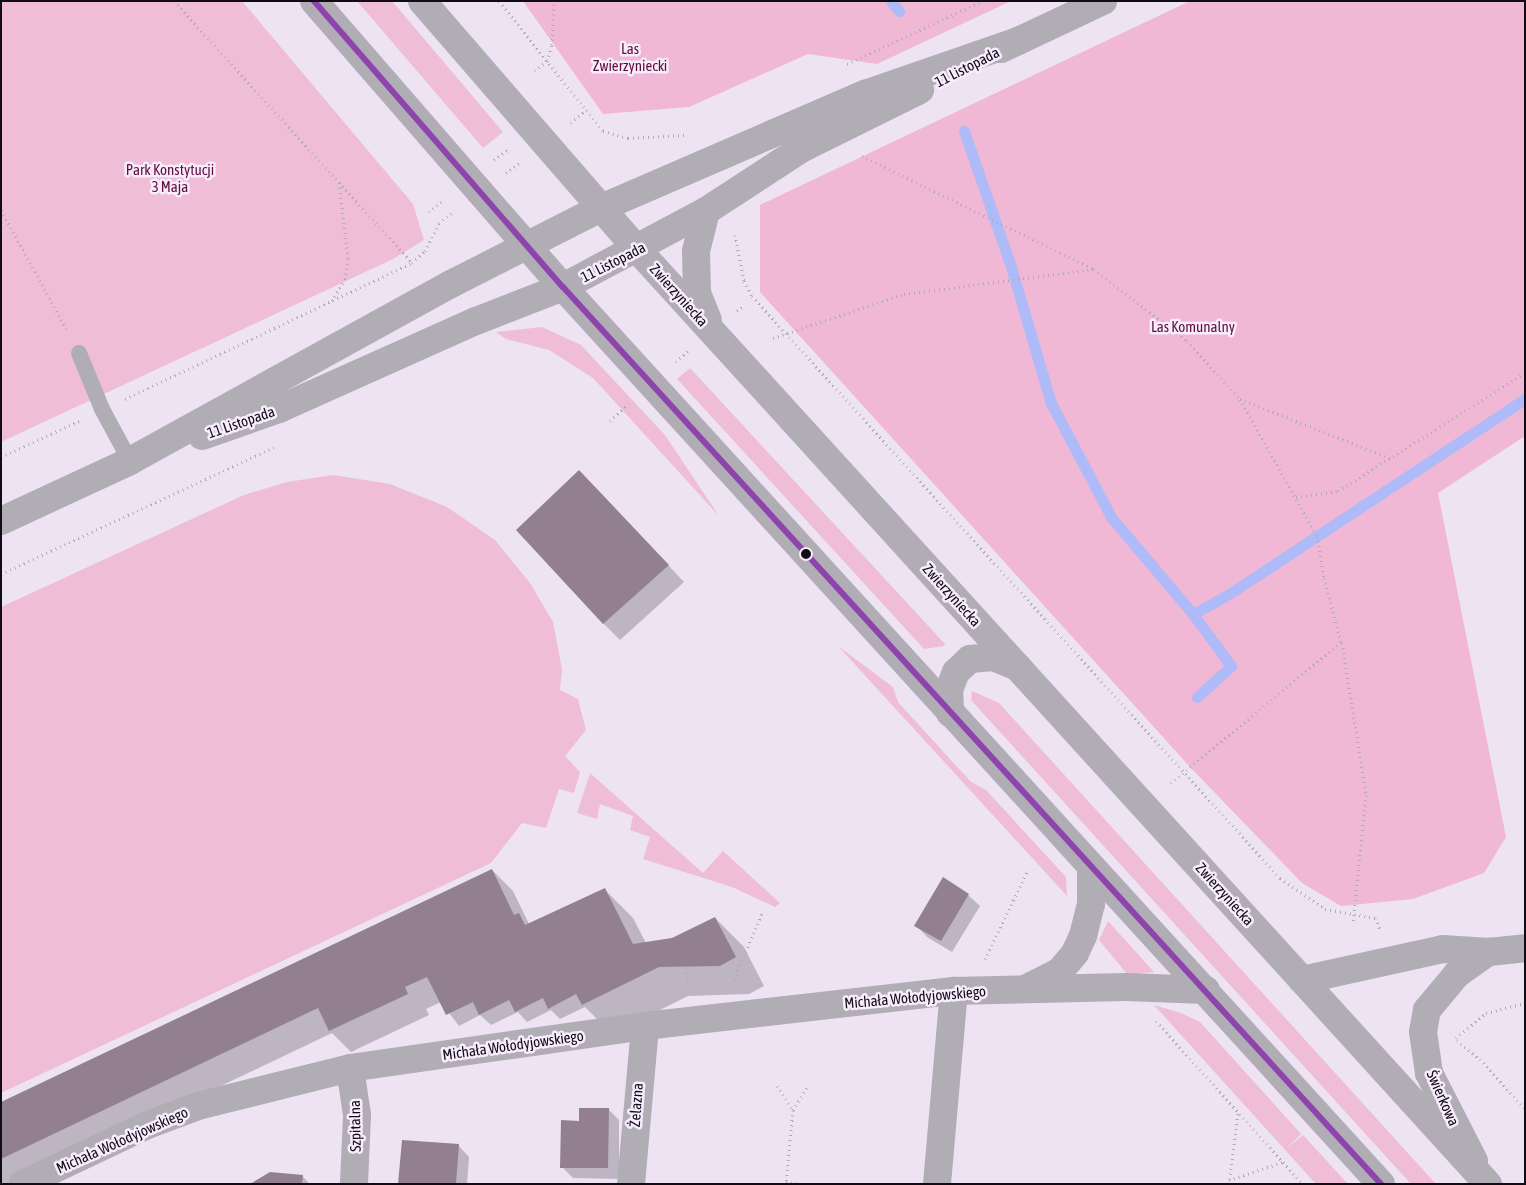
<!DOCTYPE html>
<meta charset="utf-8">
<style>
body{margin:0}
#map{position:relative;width:1526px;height:1185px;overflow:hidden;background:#ede3f3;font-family:"Asap Condensed",sans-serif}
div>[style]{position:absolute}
.green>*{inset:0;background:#efbed6}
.forest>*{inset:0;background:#f0b8d4}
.shadow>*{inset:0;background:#0003}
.stream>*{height:11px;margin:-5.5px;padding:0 5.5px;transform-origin:5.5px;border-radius:5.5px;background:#afbbf9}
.building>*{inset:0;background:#928092}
.path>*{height:3px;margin-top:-1.5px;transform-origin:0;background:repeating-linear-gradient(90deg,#afabb2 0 1px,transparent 0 5px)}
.lane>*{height:16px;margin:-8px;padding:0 8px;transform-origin:8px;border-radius:8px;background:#b0adb4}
.street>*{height:28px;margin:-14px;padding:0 14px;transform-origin:14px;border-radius:14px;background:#b0adb4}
.secondary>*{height:28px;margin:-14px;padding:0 14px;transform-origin:14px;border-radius:14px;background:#b1adb5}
.bus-1>*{height:6px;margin:-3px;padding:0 3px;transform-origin:3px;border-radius:3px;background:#8e44ad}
.dots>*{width:14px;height:14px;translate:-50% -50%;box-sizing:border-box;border:2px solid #f8edfe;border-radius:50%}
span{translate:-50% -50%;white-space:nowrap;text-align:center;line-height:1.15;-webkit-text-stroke:5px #f8edfe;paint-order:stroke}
.park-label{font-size:15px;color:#610f39}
.street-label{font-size:15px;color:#110b14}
.frame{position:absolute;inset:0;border:2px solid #110b14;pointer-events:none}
</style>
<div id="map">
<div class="green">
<div style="clip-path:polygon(1px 1px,242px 1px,413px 204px,424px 240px,393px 259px,1px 442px)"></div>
<div style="clip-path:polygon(357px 1px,392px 1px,503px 132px,483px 148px)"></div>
<div style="clip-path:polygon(542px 327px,581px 345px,665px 435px,719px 516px,593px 378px,549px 350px,506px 339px,496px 332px)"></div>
<div style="clip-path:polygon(690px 368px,945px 644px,944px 646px,924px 649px,677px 379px)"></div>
<div style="clip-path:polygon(333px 475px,390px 484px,447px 507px,495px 540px,530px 583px,553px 622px,562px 669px,560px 690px,578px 699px,586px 730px,565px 756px,580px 772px,574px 793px,559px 789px,546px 828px,522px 823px,491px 863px,1px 1093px,1px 607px,244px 495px,287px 482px)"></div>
<div style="clip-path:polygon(838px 646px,893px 687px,898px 702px,971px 782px,986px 790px,1066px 877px,1067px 896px)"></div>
<div style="clip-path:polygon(972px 691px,999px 703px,1436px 1184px,1411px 1184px,971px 700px)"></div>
<div style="clip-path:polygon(590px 773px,703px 873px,723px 851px,780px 903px,775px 907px,732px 887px,643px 859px,650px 837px,630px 830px,633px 816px,600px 804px,597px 819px,577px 813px)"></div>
<div style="clip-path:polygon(1108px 921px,1154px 972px,1128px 975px,1099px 940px)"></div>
<div style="clip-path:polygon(1154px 1005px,1181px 1013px,1200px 1022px,1301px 1134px,1286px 1149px,1303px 1135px,1348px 1184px,1316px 1184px)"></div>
</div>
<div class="forest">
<div style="clip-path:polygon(523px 1px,1011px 1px,877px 64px,808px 54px,689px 107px,603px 114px)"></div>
<div style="clip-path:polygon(1190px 1px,1525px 1px,1525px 436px,1438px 493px,1506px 837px,1484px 873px,1413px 899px,1341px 906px,1302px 883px,1191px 768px,760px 292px,760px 205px)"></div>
</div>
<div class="shadow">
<div style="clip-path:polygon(596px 488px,684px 582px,620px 640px,603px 623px)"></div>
<div style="clip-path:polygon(492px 870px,513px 891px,529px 924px,604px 889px,633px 918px,646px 943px,672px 939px,715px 918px,744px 947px,764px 986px,749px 994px,688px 996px,612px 1034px,585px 1007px,560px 1019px,551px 1010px,527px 1022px,518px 1012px,491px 1025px,480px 1015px,459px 1026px,441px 1002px,426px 1009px,429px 1015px,351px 1052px,332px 1033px,15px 1184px,1px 1184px,1px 1104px)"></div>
<div style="clip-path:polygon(968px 895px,980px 906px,952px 952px,927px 937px,916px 925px)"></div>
<div style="clip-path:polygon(608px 1109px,619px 1120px,619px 1179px,573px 1178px,562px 1167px,580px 1122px)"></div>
<div style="clip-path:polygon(458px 1145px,469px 1157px,467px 1184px,399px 1184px)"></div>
<div style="clip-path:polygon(302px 1176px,310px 1184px,252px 1184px)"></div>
</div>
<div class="stream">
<div style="left:891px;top:1px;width:13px;rotate:51deg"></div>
<div style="left:964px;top:131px;width:147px;rotate:70.9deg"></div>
<div style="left:1012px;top:270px;width:139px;rotate:73.7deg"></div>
<div style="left:1051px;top:403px;width:129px;rotate:62.2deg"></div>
<div style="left:1111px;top:517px;width:127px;rotate:49.8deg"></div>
<div style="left:1193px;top:614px;width:41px;rotate:-29.1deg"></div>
<div style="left:1229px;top:594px;width:354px;rotate:-33.4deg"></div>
<div style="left:1193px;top:614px;width:64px;rotate:53.8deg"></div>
<div style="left:1231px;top:666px;width:46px;rotate:137.6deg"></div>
</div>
<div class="building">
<div style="clip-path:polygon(579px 470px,669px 565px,603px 624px,516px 530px)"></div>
<div style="clip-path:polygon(492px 869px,514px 915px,519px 913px,525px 925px,605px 888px,633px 944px,672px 938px,715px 917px,736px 957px,720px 966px,659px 967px,582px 1005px,576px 994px,548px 1009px,543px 998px,515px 1012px,509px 1000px,479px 1015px,473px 1002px,446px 1015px,427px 977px,405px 987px,408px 994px,329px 1031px,318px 1008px,1px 1159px,1px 1102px)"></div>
<div style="clip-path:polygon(943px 877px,969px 894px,941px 941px,914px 926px)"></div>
<div style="clip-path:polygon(579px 1108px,609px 1108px,608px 1168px,560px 1168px,561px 1120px,579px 1121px)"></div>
<div style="clip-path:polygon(402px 1140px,459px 1144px,456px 1184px,398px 1184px)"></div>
<div style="clip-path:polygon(270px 1172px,303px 1175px,302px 1184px,250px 1184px)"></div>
</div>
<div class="path">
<div style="left:174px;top:1px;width:354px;rotate:47.7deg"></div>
<div style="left:499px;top:1px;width:166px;rotate:51.3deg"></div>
<div style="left:603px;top:131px;width:26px;rotate:16deg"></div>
<div style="left:628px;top:138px;width:57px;rotate:-3deg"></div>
<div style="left:847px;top:64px;width:149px;rotate:-25deg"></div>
<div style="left:535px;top:71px;width:16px;rotate:-40deg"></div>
<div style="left:547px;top:61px;width:17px;rotate:-73deg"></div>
<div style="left:552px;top:45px;width:44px;rotate:-87.4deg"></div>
<div style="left:571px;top:123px;width:20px;rotate:-41deg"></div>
<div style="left:862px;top:156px;width:258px;rotate:26deg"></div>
<div style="left:1094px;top:269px;width:118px;rotate:37.7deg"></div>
<div style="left:1187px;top:341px;width:79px;rotate:47.6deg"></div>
<div style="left:1240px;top:399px;width:157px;rotate:60.7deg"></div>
<div style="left:1317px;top:536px;width:43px;rotate:80.5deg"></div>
<div style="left:1324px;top:578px;width:66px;rotate:75.1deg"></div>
<div style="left:1341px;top:642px;width:221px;rotate:140.3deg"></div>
<div style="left:494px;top:160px;width:19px;rotate:-36deg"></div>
<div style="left:506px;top:173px;width:19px;rotate:-36deg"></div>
<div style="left:1px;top:210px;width:137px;rotate:61.2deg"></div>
<div style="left:429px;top:212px;width:19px;rotate:-39deg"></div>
<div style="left:735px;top:235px;width:47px;rotate:78.9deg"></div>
<div style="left:744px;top:281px;width:17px;rotate:62deg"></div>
<div style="left:752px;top:296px;width:786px;rotate:47.79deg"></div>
<div style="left:1280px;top:878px;width:55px;rotate:34.6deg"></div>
<div style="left:1325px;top:909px;width:51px;rotate:10.2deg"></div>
<div style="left:1375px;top:918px;width:13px;rotate:67deg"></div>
<div style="left:332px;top:301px;width:26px;rotate:-59deg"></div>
<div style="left:345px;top:279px;width:21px;rotate:-82deg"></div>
<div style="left:348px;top:258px;width:77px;rotate:-96.8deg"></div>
<div style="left:737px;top:311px;width:9px;rotate:-36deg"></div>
<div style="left:773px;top:338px;width:138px;rotate:-18.6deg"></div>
<div style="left:904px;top:294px;width:191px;rotate:-7.5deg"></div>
<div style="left:676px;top:362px;width:16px;rotate:-43deg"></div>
<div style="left:125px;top:399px;width:318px;rotate:-25.4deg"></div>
<div style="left:412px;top:263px;width:18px;rotate:-43deg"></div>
<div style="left:425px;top:251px;width:31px;rotate:-63deg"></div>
<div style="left:439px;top:223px;width:20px;rotate:-37deg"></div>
<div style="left:1240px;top:399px;width:161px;rotate:21.5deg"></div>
<div style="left:610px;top:421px;width:25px;rotate:-43deg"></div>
<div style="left:1px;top:457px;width:86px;rotate:-24.8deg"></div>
<div style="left:1296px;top:497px;width:42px;rotate:-8.1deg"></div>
<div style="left:1338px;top:491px;width:221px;rotate:-32.3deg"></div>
<div style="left:1px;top:574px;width:304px;rotate:-24.9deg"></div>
<div style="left:1342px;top:643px;width:154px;rotate:81deg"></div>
<div style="left:1366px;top:795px;width:129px;rotate:95.8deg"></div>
<div style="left:985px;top:959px;width:97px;rotate:-64.2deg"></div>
<div style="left:686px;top:967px;width:21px;rotate:85deg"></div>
<div style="left:732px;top:984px;width:77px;rotate:-67.1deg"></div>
<div style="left:1156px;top:1021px;width:219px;rotate:48deg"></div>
<div style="left:1456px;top:1038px;width:39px;rotate:-40deg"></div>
<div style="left:1486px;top:1013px;width:40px;rotate:-14.4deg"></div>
<div style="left:1457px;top:1040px;width:30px;rotate:40deg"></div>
<div style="left:1480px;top:1059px;width:67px;rotate:48deg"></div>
<div style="left:777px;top:1086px;width:29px;rotate:56deg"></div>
<div style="left:793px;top:1110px;width:74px;rotate:95.4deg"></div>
<div style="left:793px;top:1110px;width:28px;rotate:-58deg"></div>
<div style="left:1229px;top:1180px;width:57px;rotate:-18.4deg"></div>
<div style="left:786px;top:1182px;width:16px;rotate:7deg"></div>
<div style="left:1229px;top:1184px;width:72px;rotate:-82.8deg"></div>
</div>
<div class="lane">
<div style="left:79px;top:353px;width:61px;rotate:67.7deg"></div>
<div style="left:102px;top:409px;width:59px;rotate:61.7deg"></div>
</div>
<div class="street">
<div style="left:1302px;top:980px;width:144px;rotate:-12.4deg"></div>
<div style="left:1443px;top:949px;width:46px;rotate:3.7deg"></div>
<div style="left:1489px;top:952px;width:36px;rotate:-6deg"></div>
<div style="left:1029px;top:987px;width:35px;rotate:-27deg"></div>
<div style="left:1060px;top:971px;width:23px;rotate:-50deg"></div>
<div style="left:1075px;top:953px;width:19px;rotate:-65deg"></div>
<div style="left:1083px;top:936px;width:33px;rotate:-76deg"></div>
<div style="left:1091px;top:904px;width:36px;rotate:-90deg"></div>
<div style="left:350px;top:1068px;width:48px;rotate:81.5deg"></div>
<div style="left:357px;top:1115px;width:69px;rotate:92.5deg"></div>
<div style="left:1474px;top:1161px;width:99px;rotate:-117.1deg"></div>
<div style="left:1429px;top:1073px;width:41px;rotate:-98.3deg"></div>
<div style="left:1423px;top:1032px;width:22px;rotate:-80deg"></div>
<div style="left:1427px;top:1010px;width:47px;rotate:-50.2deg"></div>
<div style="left:1457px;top:974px;width:39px;rotate:-35deg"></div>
<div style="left:23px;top:1184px;width:135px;rotate:-25.4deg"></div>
<div style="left:145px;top:1126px;width:57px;rotate:-20.7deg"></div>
<div style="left:198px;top:1106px;width:157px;rotate:-14deg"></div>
<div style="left:350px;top:1068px;width:298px;rotate:-8.1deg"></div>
<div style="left:645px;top:1026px;width:311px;rotate:-6.5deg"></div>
<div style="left:954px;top:991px;width:172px;rotate:-1.3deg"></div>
<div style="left:1126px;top:987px;width:80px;rotate:2.1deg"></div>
<div style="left:631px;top:1184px;width:159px;rotate:-84.9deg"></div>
<div style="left:937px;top:1184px;width:194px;rotate:-85deg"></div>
</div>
<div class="secondary">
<div style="left:314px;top:1px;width:379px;rotate:49deg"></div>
<div style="left:563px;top:287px;width:1214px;rotate:47.64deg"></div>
<div style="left:422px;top:1px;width:330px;rotate:49.1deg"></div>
<div style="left:638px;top:250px;width:1263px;rotate:47.7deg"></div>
<div style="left:1001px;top:49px;width:113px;rotate:-25.2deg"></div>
<div style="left:706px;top:211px;width:41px;rotate:104deg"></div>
<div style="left:696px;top:251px;width:42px;rotate:88.6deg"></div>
<div style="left:697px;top:293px;width:29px;rotate:68deg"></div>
<div style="left:202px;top:436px;width:82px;rotate:-19.3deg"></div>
<div style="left:279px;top:409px;width:216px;rotate:-24.1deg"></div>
<div style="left:476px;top:321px;width:93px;rotate:-21.3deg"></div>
<div style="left:563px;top:287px;width:162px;rotate:-28deg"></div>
<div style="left:706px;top:211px;width:113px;rotate:-33.1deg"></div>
<div style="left:801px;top:149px;width:133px;rotate:-26.4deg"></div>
<div style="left:1px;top:521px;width:142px;rotate:-24.9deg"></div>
<div style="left:130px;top:461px;width:367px;rotate:-28.9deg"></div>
<div style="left:451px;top:284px;width:168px;rotate:-26.9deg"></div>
<div style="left:601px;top:208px;width:288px;rotate:-23.4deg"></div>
<div style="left:865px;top:94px;width:162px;rotate:-19.1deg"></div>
<div style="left:950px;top:713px;width:23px;rotate:-92deg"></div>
<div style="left:949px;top:690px;width:19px;rotate:-69deg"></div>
<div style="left:956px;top:672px;width:19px;rotate:-43deg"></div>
<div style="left:970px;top:659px;width:23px;rotate:-5deg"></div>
<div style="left:993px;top:657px;width:27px;rotate:22deg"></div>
</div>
<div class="bus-1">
<div style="left:314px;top:1px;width:379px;rotate:49deg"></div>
<div style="left:563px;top:287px;width:1214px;rotate:47.64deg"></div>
</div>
<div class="dots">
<div style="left:806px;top:554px;background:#110b14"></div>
</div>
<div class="park-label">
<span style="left:630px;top:57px">Las<br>Zwierzyniecki</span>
<span style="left:170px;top:178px">Park Konstytucji<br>3 Maja</span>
<span style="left:1193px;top:327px">Las Komunalny</span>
</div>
<div class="street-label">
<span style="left:967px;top:67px;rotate:-27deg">11 Listopada</span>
<span style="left:613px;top:262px;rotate:-27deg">11 Listopada</span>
<span style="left:679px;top:295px;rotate:48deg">Zwierzyniecka</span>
<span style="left:241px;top:422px;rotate:-19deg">11 Listopada</span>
<span style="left:952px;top:595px;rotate:48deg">Zwierzyniecka</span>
<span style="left:1225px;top:894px;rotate:48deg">Zwierzyniecka</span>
<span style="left:915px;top:997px;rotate:-5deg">Michała Wołodyjowskiego</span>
<span style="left:513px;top:1045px;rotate:-8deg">Michała Wołodyjowskiego</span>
<span style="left:1443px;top:1098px;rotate:66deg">Świerkowa</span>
<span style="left:636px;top:1105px;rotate:-86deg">Żelazna</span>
<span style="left:355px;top:1126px;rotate:-91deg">Szpitalna</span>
<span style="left:122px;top:1140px;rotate:-24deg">Michała Wołodyjowskiego</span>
</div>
<div class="frame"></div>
</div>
